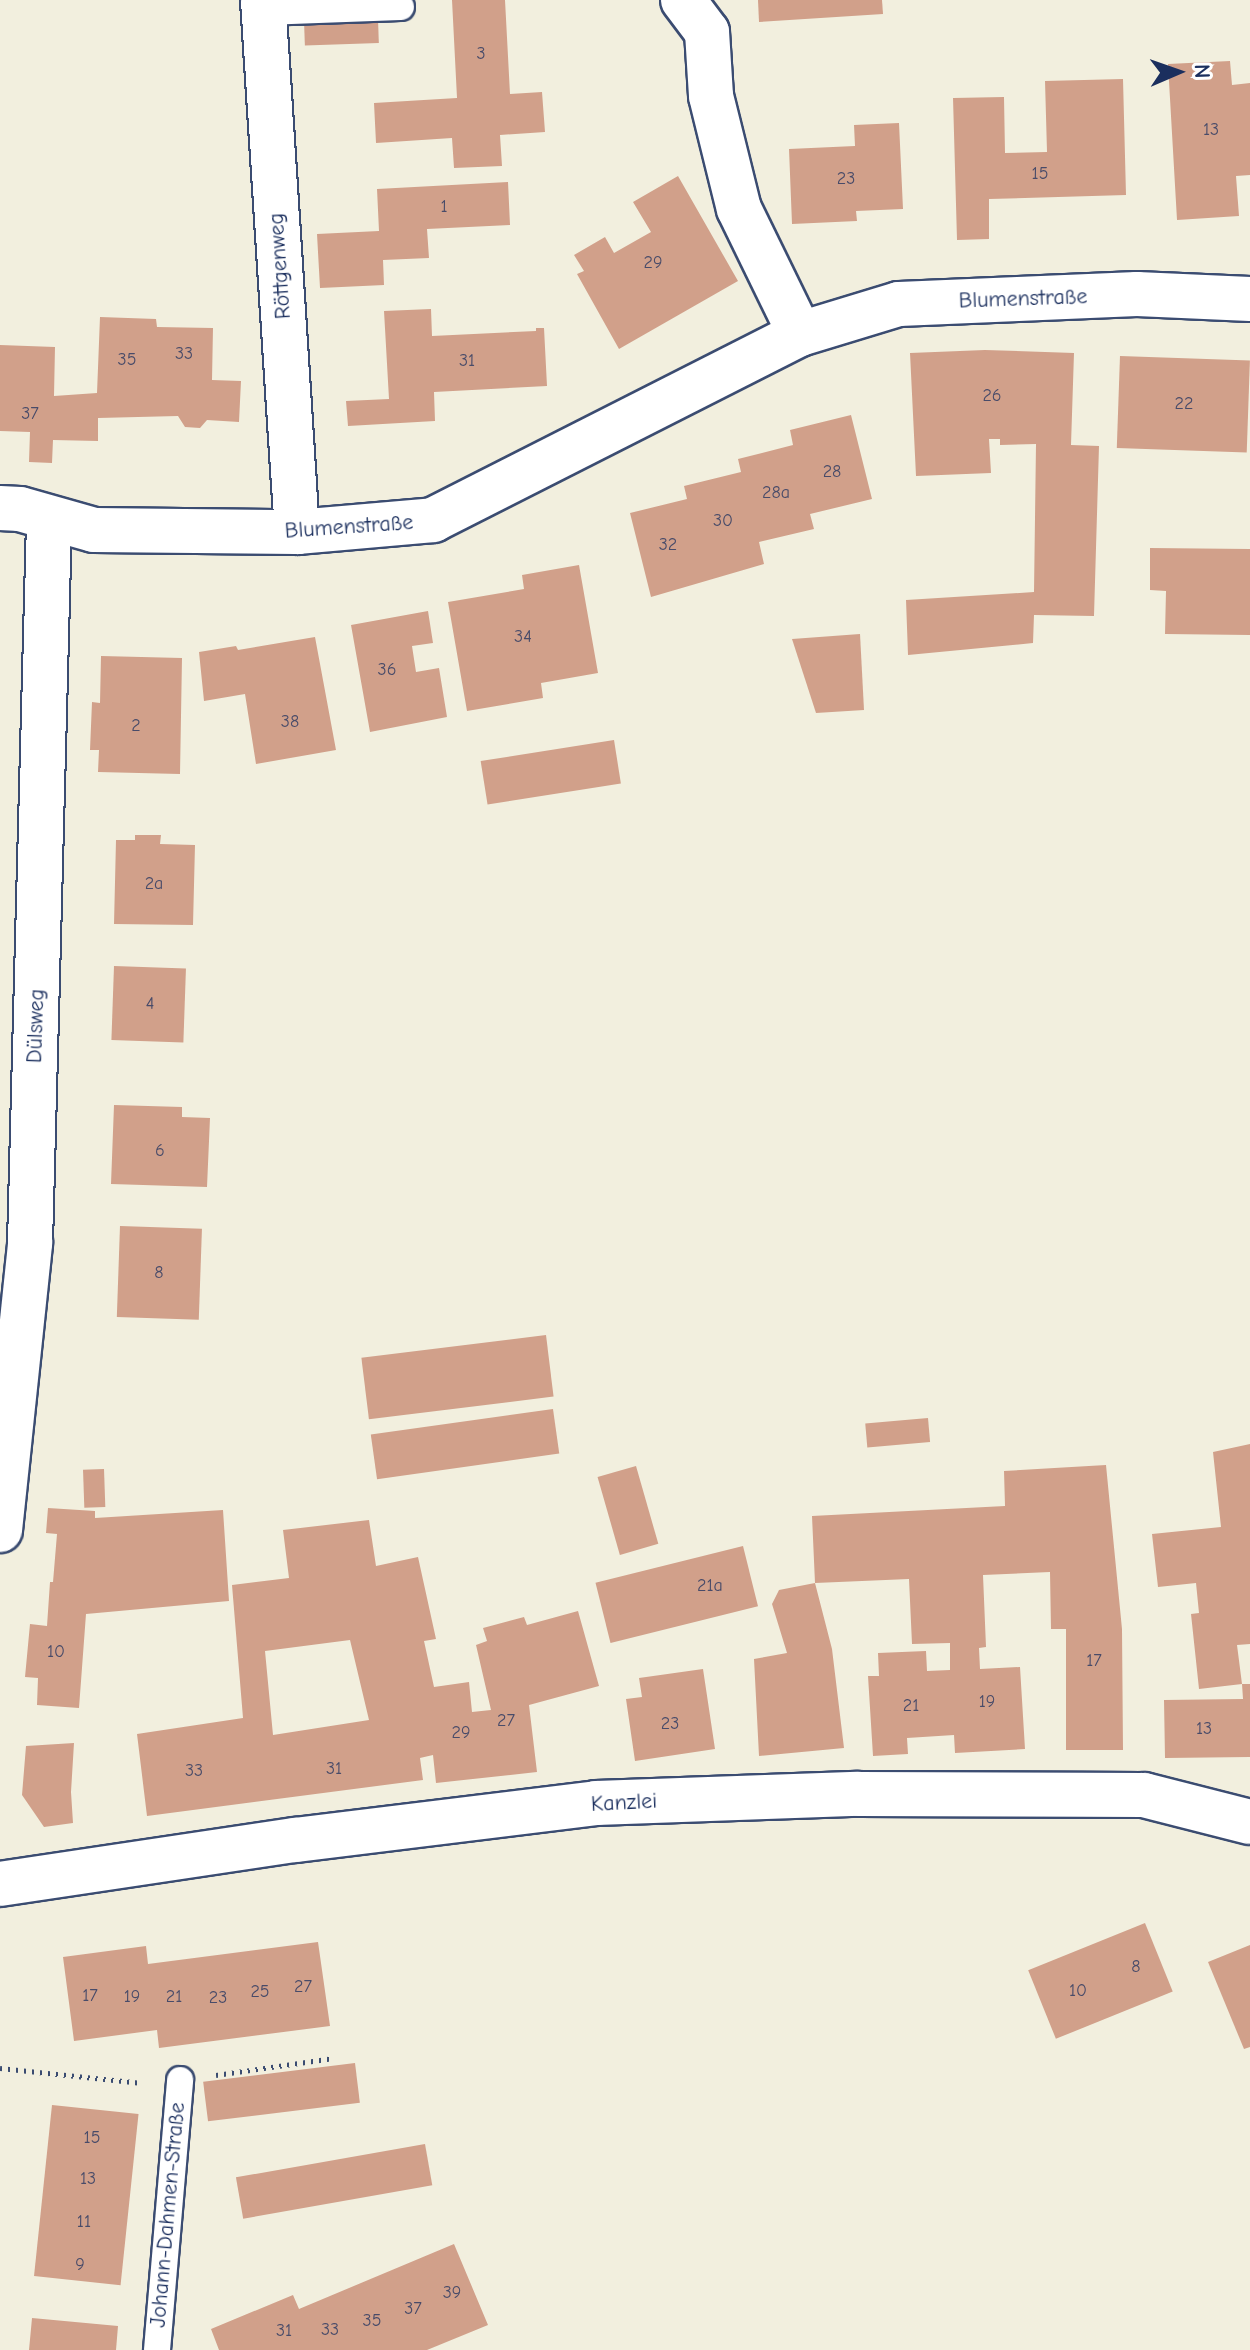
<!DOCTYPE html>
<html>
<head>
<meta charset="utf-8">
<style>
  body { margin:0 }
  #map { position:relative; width:1250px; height:2350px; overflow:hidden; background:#f2efde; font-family:"Comic Neue",sans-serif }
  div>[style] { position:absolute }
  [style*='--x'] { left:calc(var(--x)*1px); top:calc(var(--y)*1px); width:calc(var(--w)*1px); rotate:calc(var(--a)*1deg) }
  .building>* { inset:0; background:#d1a08a; transform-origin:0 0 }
  .path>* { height:5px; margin-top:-2.5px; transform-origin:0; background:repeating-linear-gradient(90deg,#3b4c71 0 2px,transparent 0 8px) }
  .roads { filter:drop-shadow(2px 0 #3b4c71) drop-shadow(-2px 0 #3b4c71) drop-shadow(0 2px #3b4c71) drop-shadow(0 -2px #3b4c71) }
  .lane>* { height:26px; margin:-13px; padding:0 13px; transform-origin:13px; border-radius:13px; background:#fff }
  .street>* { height:44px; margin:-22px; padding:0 22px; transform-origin:22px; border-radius:22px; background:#fff }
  span { translate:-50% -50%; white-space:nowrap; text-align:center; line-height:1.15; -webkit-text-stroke:6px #fff; paint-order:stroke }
  .number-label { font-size:18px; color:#484b69 }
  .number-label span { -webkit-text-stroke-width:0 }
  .street-label { font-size:22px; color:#1b2f5e }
  .north { position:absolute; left:1138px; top:32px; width:80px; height:80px; -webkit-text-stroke:6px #fff; paint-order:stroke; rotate:88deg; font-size:22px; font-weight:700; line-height:32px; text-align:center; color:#1b2f5e }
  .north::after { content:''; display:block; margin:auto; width:28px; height:36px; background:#1b2f5e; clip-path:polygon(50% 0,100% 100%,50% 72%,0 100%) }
</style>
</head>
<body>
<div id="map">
  <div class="building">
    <div style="clip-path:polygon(452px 0,505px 0,510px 94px,542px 92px,545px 132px,500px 135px,502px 166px,454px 168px,452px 138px,376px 143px,374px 103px,457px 98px)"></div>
    <div style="clip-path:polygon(758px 0,882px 0,883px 14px,759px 22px)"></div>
    <div style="left:378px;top:19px;width:24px;height:74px;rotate:88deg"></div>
    <div style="clip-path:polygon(1230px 61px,1232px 85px,1250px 83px,1250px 175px,1236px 176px,1239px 216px,1177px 220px,1168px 64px)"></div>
    <div style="clip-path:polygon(1123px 79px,1126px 195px,989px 199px,989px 239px,957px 240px,953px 98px,1004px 97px,1005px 153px,1047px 152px,1045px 81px)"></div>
    <div style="clip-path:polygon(899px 123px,903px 209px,856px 211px,857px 221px,792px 224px,789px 149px,855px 146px,854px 125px)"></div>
    <div style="clip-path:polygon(678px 176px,738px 281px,619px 349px,577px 274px,584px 271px,574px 255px,605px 237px,614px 253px,651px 232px,633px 202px)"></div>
    <div style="clip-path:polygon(508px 182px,510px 225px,427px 229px,429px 258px,383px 260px,384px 285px,320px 288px,317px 234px,379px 231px,377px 189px)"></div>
    <div style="clip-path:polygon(431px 309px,432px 336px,536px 331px,536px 328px,544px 328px,547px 386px,434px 392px,435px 421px,348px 426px,346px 401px,389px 399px,384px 311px)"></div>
    <div style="clip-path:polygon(100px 317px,156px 319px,157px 327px,213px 328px,212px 380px,241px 381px,239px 422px,207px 420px,200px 428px,185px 427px,178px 416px,98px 418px,98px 441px,53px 440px,52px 463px,29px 462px,30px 432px,0 431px,0 345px,55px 347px,54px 396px,97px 393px)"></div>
    <div style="clip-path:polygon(985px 350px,1074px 353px,1071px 445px,1099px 446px,1094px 616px,1034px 615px,1033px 643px,908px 655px,906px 600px,1034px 592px,1036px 444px,1000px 445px,1000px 439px,989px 439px,991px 473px,916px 476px,910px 353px)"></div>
    <div style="left:1120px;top:356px;width:130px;height:92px;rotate:2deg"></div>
    <div style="clip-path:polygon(851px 415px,872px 499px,810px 514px,814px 529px,759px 542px,764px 564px,651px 597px,630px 513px,687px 499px,684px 486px,741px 472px,738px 459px,793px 445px,790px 430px)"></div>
    <div style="clip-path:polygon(1150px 548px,1250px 549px,1250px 635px,1165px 634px,1166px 591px,1150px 590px)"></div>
    <div style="clip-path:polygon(579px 565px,598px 673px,541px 683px,543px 698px,467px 711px,448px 602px,524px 589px,522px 575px)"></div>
    <div style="clip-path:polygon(428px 611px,433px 643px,412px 646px,416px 672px,439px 668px,447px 717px,370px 732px,351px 625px)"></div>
    <div style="clip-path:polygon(860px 634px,864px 710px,816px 713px,792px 639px)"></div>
    <div style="clip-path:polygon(315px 637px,336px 750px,256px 764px,245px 694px,204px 701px,199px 652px,236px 646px,238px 650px)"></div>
    <div style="clip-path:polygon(101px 656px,182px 658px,180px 774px,98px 772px,99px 750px,90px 750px,92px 702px,100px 703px)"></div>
    <div style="left:614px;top:740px;width:44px;height:135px;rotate:81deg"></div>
    <div style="clip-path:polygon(135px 835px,161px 835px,160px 844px,195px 845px,193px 925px,114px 924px,116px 840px,135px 840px)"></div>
    <div style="left:114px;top:966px;width:72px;height:74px;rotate:2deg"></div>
    <div style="clip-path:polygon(114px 1105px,182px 1107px,182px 1117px,210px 1118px,207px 1187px,111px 1184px)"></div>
    <div style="left:120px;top:1226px;width:82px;height:91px;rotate:2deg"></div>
    <div style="left:546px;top:1335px;width:62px;height:186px;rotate:83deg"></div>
    <div style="left:553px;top:1409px;width:45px;height:184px;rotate:82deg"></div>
    <div style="left:928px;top:1418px;width:24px;height:63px;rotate:85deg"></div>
    <div style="clip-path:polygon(1250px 1444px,1250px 1644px,1237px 1645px,1242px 1684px,1250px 1684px,1250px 1757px,1165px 1758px,1164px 1700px,1243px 1699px,1242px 1684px,1199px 1689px,1191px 1614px,1199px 1613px,1196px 1583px,1158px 1587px,1152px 1534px,1221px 1527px,1213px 1452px)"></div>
    <div style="clip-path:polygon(1106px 1465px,1122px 1629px,1123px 1750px,1066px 1750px,1066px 1629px,1051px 1629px,1050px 1572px,983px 1575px,986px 1647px,979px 1648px,980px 1669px,1020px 1667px,1025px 1749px,955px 1753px,954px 1735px,907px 1738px,908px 1754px,873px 1756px,868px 1676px,879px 1676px,878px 1653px,926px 1651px,927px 1671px,950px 1670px,950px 1643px,912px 1644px,909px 1579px,815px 1583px,812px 1516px,1005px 1506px,1004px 1471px)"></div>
    <div style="left:636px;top:1466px;width:81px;height:40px;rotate:74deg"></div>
    <div style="left:104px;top:1469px;width:38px;height:21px;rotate:88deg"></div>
    <div style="clip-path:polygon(48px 1508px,95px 1511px,95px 1518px,223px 1510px,229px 1601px,86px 1614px,79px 1708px,37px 1705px,38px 1678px,25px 1677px,30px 1624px,47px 1626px,50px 1582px,53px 1582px,57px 1534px,46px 1533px)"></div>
    <div style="clip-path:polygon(evenodd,369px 1520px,376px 1566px,418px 1557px,436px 1639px,424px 1641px,434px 1687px,469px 1682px,472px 1712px,491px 1710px,476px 1645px,487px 1641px,483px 1628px,524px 1617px,527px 1625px,578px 1611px,599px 1686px,529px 1705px,537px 1772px,436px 1783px,433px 1755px,420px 1758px,423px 1780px,147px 1816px,137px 1734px,243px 1718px,232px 1585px,289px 1578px,283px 1530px,369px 1520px,350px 1640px,369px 1720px,273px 1735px,265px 1651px,350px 1640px)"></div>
    <div style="left:743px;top:1546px;width:62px;height:152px;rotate:76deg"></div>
    <div style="clip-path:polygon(815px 1583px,832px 1649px,844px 1748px,759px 1756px,754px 1659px,787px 1653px,772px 1604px,779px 1590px)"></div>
    <div style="clip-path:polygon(703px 1669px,715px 1749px,635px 1761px,626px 1699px,642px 1697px,639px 1678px)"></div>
    <div style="clip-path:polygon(74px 1743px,71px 1792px,73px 1823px,44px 1827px,22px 1795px,26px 1746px)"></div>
    <div style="left:1145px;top:1923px;width:74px;height:126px;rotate:68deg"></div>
    <div style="clip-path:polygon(318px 1942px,330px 2026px,159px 2048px,157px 2030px,74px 2041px,63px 1957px,146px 1946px,148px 1964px)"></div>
    <div style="clip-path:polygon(1250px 1945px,1250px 2047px,1244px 2049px,1208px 1962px)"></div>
    <div style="left:355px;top:2063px;width:40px;height:153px;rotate:83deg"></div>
    <div style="left:52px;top:2105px;width:87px;height:172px;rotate:6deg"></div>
    <div style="left:425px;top:2144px;width:42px;height:192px;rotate:80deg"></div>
    <div style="clip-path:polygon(454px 2244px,488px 2325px,427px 2350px,219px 2350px,211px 2329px,293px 2295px,299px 2309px)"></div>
    <div style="clip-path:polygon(32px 2318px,118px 2326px,116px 2350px,29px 2350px)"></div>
  </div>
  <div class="path">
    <div style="--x:0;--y:2068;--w:143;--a:6"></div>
    <div style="--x:216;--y:2075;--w:119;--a:-8.2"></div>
  </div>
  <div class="roads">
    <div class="lane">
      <div style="--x:263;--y:12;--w:138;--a:-2.1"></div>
      <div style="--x:157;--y:2350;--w:271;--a:-85.1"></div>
    </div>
    <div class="street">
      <div style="--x:263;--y:0;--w:533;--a:86.34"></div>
      <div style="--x:683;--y:0;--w:40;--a:53"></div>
      <div style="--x:707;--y:32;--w:64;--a:86.4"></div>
      <div style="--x:711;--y:96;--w:116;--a:76.1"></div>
      <div style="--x:739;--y:209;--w:139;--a:64"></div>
      <div style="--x:0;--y:508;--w:20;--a:3"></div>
      <div style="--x:20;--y:509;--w:77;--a:15.8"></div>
      <div style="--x:94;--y:530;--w:203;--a:0.6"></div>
      <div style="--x:297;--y:532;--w:137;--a:-5"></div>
      <div style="--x:433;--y:520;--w:411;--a:-26.9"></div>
      <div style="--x:800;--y:334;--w:103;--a:-16.9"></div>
      <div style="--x:899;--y:304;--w:238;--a:-2.4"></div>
      <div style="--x:1137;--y:294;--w:113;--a:2.5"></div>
      <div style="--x:0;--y:1530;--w:289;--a:-84"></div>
      <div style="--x:30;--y:1243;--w:723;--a:-88.49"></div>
      <div style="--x:0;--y:1884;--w:299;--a:-8.5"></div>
      <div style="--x:296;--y:1840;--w:302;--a:-7"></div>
      <div style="--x:596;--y:1803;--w:262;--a:-2"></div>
      <div style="--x:858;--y:1794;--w:286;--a:0.2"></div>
      <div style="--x:1144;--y:1795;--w:109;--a:14.3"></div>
    </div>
  </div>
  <div class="number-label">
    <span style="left:481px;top:54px">3</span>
    <span style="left:1211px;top:130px">13</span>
    <span style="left:1040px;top:174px">15</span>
    <span style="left:846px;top:179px">23</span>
    <span style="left:444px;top:207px">1</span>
    <span style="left:653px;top:263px">29</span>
    <span style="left:184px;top:354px">33</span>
    <span style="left:127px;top:360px">35</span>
    <span style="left:467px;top:361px">31</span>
    <span style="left:992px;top:396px">26</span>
    <span style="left:1184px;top:404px">22</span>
    <span style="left:30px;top:414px">37</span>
    <span style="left:832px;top:472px">28</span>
    <span style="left:776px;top:493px">28a</span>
    <span style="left:723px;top:521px">30</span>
    <span style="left:668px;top:545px">32</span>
    <span style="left:523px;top:637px">34</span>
    <span style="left:387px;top:670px">36</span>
    <span style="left:290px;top:722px">38</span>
    <span style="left:136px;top:726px">2</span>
    <span style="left:154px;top:884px">2a</span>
    <span style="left:150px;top:1004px">4</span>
    <span style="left:160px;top:1151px">6</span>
    <span style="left:159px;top:1273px">8</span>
    <span style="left:710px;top:1586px">21a</span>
    <span style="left:56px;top:1652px">10</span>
    <span style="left:1094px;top:1661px">17</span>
    <span style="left:987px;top:1702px">19</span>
    <span style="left:911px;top:1706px">21</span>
    <span style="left:506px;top:1721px">27</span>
    <span style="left:670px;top:1724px">23</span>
    <span style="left:1204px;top:1729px">13</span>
    <span style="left:461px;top:1733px">29</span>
    <span style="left:334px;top:1769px">31</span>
    <span style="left:194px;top:1771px">33</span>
    <span style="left:1136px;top:1967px">8</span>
    <span style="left:303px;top:1987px">27</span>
    <span style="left:1078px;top:1991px">10</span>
    <span style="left:260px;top:1992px">25</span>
    <span style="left:90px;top:1996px">17</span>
    <span style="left:132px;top:1997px">19</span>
    <span style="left:174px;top:1997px">21</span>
    <span style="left:218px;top:1998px">23</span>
    <span style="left:92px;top:2138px">15</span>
    <span style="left:88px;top:2179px">13</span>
    <span style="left:84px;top:2222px">11</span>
    <span style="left:80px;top:2265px">9</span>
    <span style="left:452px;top:2293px">39</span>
    <span style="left:413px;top:2309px">37</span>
    <span style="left:372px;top:2321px">35</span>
    <span style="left:330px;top:2330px">33</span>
    <span style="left:284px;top:2331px">31</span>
  </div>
  <div class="street-label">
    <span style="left:280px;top:266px;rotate:-94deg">Röttgenweg</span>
    <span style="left:1023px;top:299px;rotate:-2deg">Blumenstraße</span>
    <span style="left:349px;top:527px;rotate:-4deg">Blumenstraße</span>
    <span style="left:36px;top:1026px;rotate:-88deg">Dülsweg</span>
    <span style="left:624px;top:1803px;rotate:-3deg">Kanzlei</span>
    <span style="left:168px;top:2215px;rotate:-85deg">Johann-Dahmen-Straße</span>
  </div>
  <div class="north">N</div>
</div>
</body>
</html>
